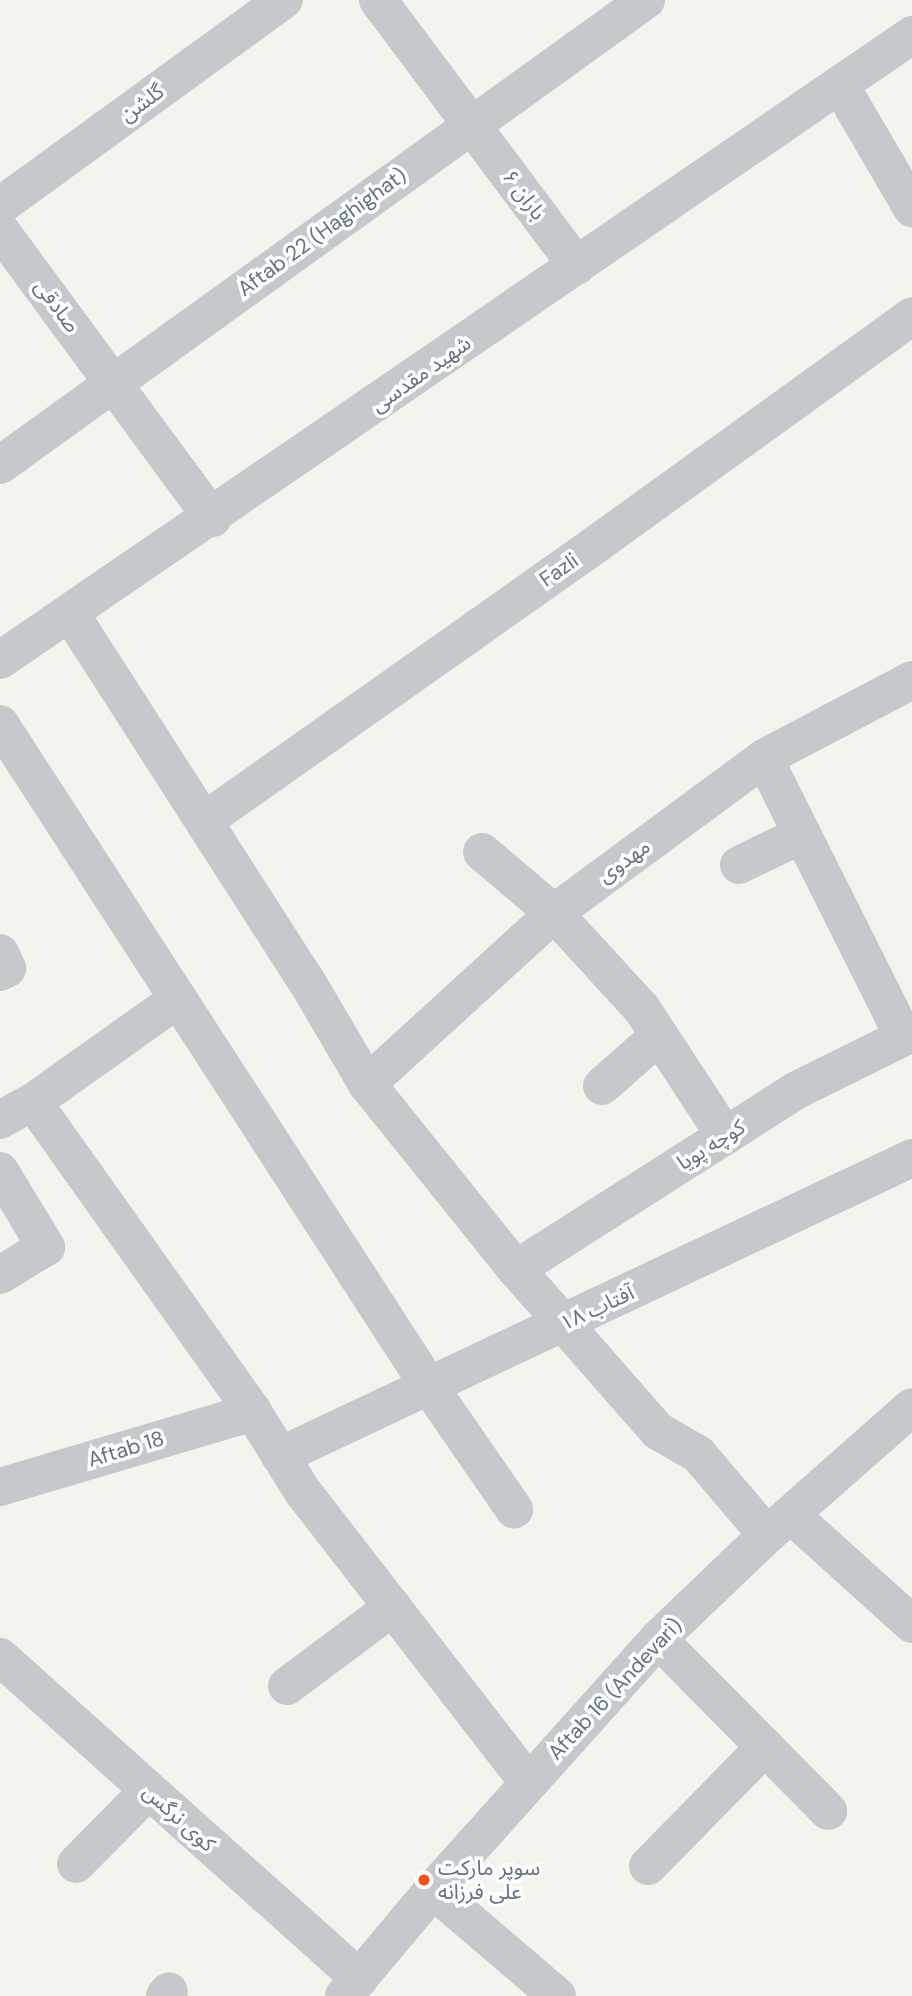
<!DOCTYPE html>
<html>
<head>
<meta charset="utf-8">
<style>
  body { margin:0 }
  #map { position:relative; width:912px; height:1996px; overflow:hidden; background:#f4f4ef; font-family:"DM Sans","Noto Sans Arabic",sans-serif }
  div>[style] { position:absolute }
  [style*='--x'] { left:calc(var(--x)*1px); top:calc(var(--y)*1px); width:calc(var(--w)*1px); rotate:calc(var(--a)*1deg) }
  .minor>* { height:38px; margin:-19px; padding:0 19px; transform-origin:19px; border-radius:19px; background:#c6c9cc }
  .dots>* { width:19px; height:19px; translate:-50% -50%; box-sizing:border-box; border:4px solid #fff; border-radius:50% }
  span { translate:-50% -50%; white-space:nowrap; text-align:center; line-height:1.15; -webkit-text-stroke:7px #fff; paint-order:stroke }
  .street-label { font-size:21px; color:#607283 }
  .poi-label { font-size:21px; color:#607283 }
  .left { translate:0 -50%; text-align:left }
</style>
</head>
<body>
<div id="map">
  <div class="minor">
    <div style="--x:378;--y:0;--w:332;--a:53.2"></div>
    <div style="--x:840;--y:85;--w:143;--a:59.7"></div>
    <div style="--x:0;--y:206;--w:351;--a:-36"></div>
    <div style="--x:0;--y:230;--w:358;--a:53.6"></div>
    <div style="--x:0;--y:465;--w:796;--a:-35.75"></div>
    <div style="--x:70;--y:613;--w:436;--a:57.3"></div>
    <div style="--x:306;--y:980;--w:121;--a:59.6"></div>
    <div style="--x:367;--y:1084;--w:238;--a:51.2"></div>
    <div style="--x:516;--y:1269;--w:215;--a:48.8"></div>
    <div style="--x:658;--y:1431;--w:46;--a:29.9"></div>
    <div style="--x:698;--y:1454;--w:106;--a:49.6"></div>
    <div style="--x:0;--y:660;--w:1106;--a:-34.42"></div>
    <div style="--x:0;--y:724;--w:789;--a:57.06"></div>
    <div style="--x:429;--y:1386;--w:150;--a:55.4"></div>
    <div style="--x:764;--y:758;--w:312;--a:63.4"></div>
    <div style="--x:204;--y:821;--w:479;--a:-35.2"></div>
    <div style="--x:595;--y:545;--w:391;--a:-35.8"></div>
    <div style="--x:482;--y:852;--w:94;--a:40.3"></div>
    <div style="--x:554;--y:913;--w:130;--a:47.5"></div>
    <div style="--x:642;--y:1009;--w:152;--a:56.8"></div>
    <div style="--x:739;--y:865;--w:69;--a:-25.8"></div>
    <div style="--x:0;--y:953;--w:17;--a:65"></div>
    <div style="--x:7;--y:968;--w:8;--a:150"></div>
    <div style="--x:367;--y:1084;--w:253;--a:-42.4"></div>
    <div style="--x:554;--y:913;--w:261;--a:-36.4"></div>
    <div style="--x:764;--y:758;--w:167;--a:-27.8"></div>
    <div style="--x:602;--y:1086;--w:76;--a:-41.3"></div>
    <div style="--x:33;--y:1102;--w:380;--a:54.6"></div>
    <div style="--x:253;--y:1412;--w:94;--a:58"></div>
    <div style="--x:303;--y:1492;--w:368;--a:52.2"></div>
    <div style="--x:0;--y:1120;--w:38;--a:-29"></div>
    <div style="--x:33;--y:1102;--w:178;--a:-35.4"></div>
    <div style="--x:0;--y:1171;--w:89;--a:58.8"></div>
    <div style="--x:46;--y:1247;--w:54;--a:148.7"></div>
    <div style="--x:516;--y:1269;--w:333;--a:-32.5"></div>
    <div style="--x:797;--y:1090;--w:128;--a:-26.4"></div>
    <div style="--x:280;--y:1456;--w:699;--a:-25.24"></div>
    <div style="--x:0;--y:1487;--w:264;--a:-16.5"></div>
    <div style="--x:791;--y:1515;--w:163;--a:42"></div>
    <div style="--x:658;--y:1639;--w:242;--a:45.3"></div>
    <div style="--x:0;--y:1657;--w:482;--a:41.8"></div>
    <div style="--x:287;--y:1686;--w:132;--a:-36.7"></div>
    <div style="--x:76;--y:1864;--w:103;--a:-45.4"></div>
    <div style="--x:648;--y:1866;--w:167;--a:-45.5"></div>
    <div style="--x:433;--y:1890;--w:163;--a:40.5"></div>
    <div style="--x:165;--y:1996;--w:6;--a:-51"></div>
    <div style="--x:344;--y:1996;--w:138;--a:-50"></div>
    <div style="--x:433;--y:1890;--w:337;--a:-48.1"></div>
    <div style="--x:658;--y:1639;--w:151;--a:-43.7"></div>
    <div style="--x:767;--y:1535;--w:193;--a:-41.4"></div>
  </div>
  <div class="dots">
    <div style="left:424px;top:1880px;background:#f05313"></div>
  </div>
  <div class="street-label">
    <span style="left:142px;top:103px;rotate:-36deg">گلشن</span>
    <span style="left:524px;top:195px;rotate:53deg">باران ۶</span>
    <span style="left:322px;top:232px;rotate:-36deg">Aftab 22 (Haghighat)</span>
    <span style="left:57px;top:306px;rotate:53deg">صادقی</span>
    <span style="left:421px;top:374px;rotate:-35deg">شهید مقدسی</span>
    <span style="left:559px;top:570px;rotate:-35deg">Fazli</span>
    <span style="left:624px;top:861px;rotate:-36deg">مهدوی</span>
    <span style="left:711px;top:1145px;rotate:-32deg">کوچه پویا</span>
    <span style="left:597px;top:1308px;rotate:-25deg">آفتاب ۱۸</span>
    <span style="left:126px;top:1449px;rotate:-17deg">Aftab 18</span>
    <span style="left:615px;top:1689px;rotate:-47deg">Aftab 16 (Andevari)</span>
    <span style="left:179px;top:1818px;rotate:42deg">کوی نرگس</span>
  </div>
  <div class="poi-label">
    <span class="left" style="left:438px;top:1880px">سوپر مارکت<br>علی فرزانه</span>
  </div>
</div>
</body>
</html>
